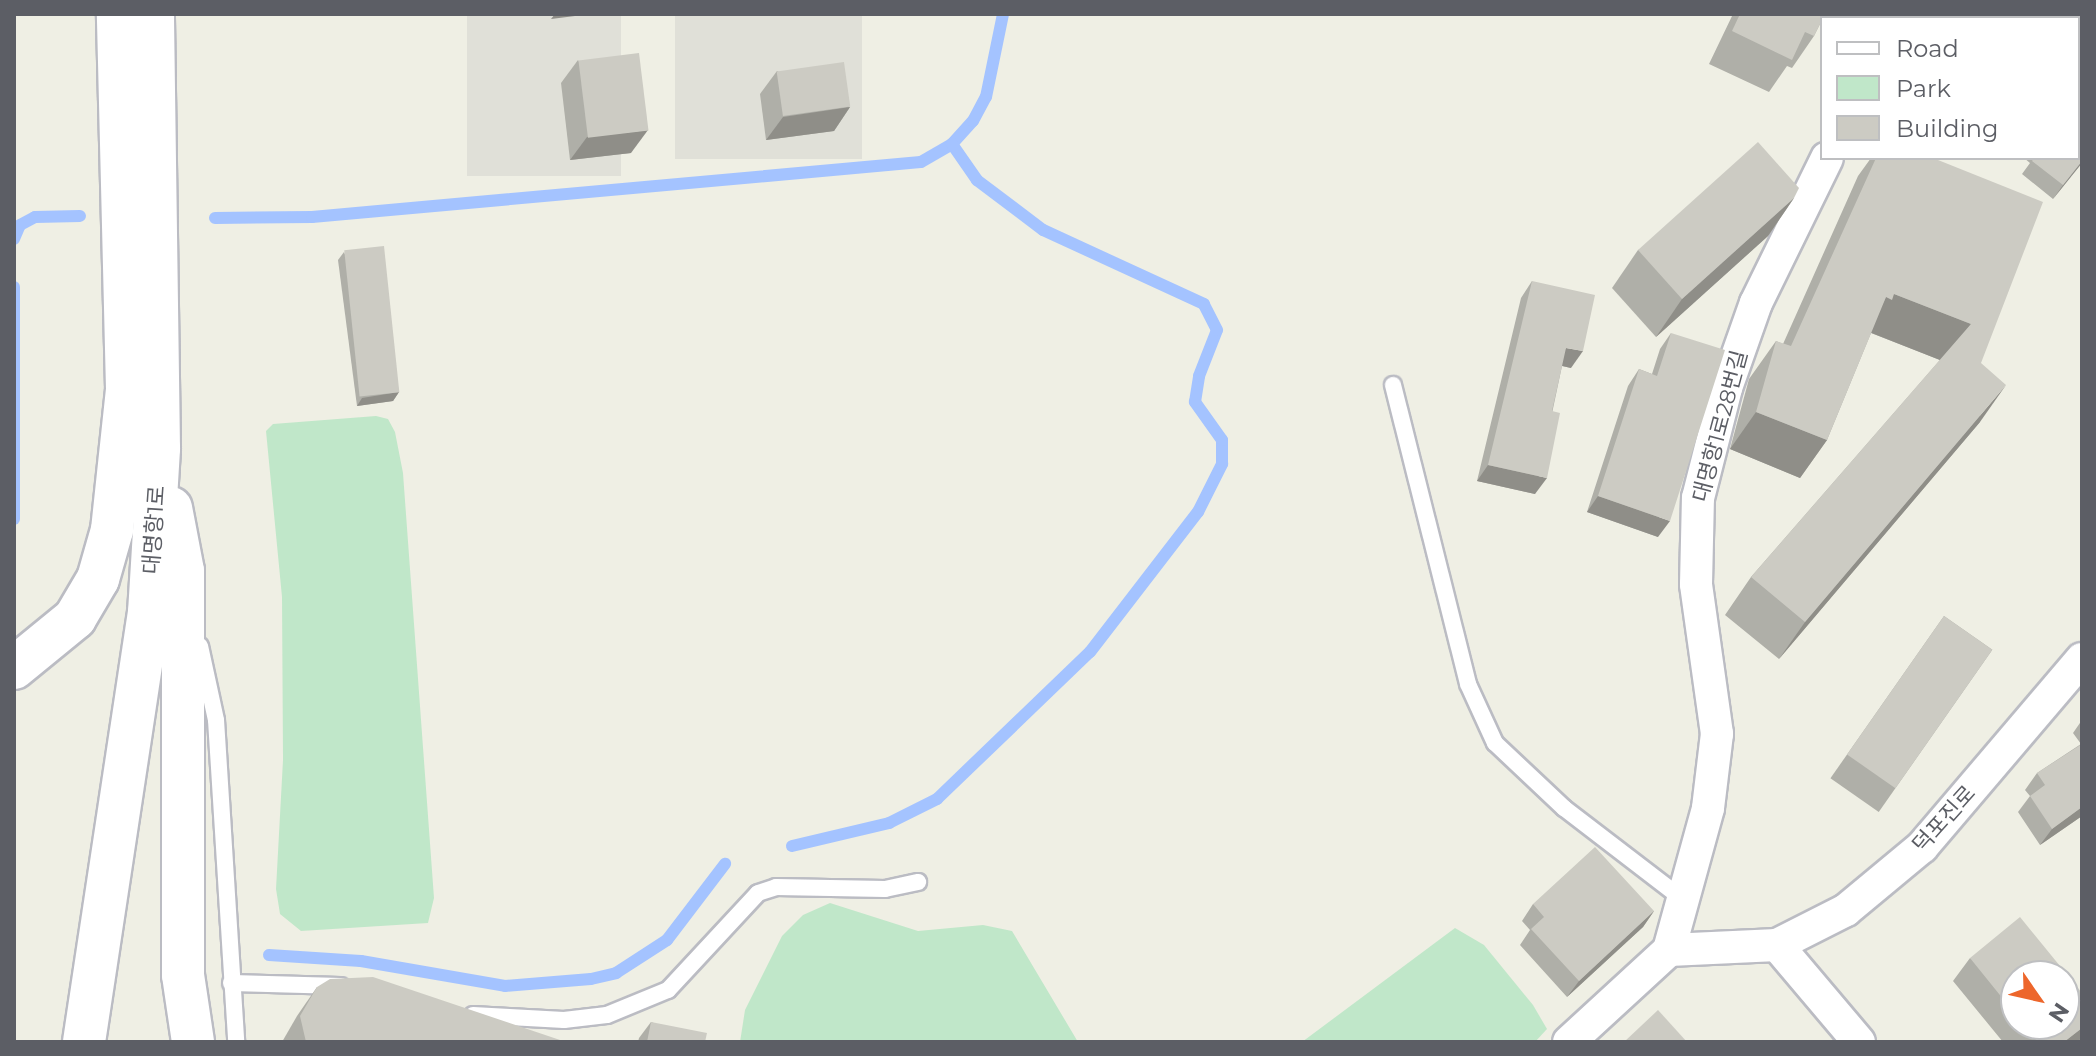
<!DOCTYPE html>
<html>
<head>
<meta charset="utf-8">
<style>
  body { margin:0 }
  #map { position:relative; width:2096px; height:1056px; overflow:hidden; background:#efefe4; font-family:Montserrat,"Noto Sans KR",sans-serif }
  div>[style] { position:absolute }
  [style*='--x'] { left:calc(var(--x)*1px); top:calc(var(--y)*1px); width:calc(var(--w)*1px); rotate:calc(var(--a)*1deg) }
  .industrial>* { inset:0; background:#e0e0d8; transform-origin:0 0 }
  .green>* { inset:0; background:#c0e7c9 }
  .stream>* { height:12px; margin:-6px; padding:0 6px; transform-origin:6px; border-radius:6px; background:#a4c3ff }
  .roads { filter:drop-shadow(2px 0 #bbbcc3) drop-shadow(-2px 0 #bbbcc3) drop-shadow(0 2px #bbbcc3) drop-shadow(0 -2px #bbbcc3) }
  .service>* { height:16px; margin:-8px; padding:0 8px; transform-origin:8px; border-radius:8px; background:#fff }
  .minor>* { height:32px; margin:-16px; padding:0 16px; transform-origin:16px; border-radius:16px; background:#fff }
  .tertiary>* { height:42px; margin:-21px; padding:0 21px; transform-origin:21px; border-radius:21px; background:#fff }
  .wall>* { inset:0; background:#afafa8; transform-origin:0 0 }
  .shaded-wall>* { inset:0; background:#8f8e88 }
  .building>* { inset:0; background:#cccbc3; transform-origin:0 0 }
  span { translate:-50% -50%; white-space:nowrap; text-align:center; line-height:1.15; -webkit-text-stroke:6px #fff; paint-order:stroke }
  .street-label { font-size:22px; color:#5c5e65 }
  .frame { position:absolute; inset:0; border:16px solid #5c5e65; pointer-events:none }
  .legend { position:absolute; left:1820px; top:16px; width:260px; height:144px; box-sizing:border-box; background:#fff; border:2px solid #bebfc1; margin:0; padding:10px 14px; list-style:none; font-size:24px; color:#5c5e65 }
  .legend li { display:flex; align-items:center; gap:16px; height:40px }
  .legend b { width:40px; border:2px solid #bebfc1 }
  .north { position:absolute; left:2000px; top:960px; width:80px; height:80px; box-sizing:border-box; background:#fff; border:2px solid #bebfc1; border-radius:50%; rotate:124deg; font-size:22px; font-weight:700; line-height:32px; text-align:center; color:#5c5e65 }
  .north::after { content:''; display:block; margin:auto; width:28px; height:36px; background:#ed662b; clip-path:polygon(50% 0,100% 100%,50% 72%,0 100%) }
</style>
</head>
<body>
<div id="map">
  <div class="industrial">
    <div style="left:467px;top:14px;width:154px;height:162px"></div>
    <div style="left:675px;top:14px;width:187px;height:145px"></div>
  </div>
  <div class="green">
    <div style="clip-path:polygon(376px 416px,388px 419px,395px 432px,403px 473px,434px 898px,428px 923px,301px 931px,280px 914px,276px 889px,283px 760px,282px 597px,266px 431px,273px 424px)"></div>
    <div style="clip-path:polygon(830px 903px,918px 931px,983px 925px,1012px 931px,1078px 1042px,740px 1042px,745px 1010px,782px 936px,803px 915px)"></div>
    <div style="clip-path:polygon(1455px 928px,1484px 945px,1533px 1005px,1547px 1029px,1535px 1042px,1302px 1042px)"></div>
  </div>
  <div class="stream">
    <div style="--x:215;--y:218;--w:97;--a:-0.6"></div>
    <div style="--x:312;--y:217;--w:611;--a:-5.16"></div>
    <div style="--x:921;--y:162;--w:36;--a:-30"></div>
    <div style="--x:952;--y:144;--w:31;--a:-48"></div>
    <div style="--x:973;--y:121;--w:27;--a:-62"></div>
    <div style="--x:986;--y:97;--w:85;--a:-78.4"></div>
    <div style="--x:14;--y:239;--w:15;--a:-67"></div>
    <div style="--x:20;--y:225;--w:17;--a:-28"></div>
    <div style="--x:35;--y:217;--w:45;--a:-1.3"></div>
    <div style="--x:14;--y:287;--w:232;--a:90"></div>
    <div style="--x:792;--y:846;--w:100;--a:-13.3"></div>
    <div style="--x:889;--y:823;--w:54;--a:-26.6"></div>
    <div style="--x:937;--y:799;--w:212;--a:-43.9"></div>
    <div style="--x:1090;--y:652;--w:177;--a:-52.4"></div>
    <div style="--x:1198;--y:512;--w:54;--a:-63.4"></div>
    <div style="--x:1222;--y:464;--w:24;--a:-90"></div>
    <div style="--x:1222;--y:440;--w:47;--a:-125.4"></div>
    <div style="--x:1195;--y:402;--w:26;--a:-81"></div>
    <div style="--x:1199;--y:376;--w:49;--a:-68.6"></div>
    <div style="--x:1217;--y:330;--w:29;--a:-117"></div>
    <div style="--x:1204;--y:304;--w:177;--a:-155.3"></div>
    <div style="--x:1043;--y:230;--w:83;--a:-142.9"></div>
    <div style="--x:977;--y:180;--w:44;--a:-124.8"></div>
    <div style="--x:269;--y:955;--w:92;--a:3.7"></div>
    <div style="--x:361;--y:961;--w:146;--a:9.8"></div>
    <div style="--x:505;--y:986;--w:86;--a:-4.7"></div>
    <div style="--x:591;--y:979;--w:26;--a:-13"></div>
    <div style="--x:616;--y:973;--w:61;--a:-32.9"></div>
    <div style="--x:667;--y:940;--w:96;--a:-52.7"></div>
  </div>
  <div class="roads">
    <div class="service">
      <div style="--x:1393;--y:385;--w:308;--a:75.9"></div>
      <div style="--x:1468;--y:684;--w:65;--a:65.4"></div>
      <div style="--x:1495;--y:743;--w:95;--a:43.3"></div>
      <div style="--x:1564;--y:808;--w:151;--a:37.5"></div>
      <div style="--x:200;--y:646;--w:76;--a:77.8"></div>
      <div style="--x:216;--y:720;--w:323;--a:86.4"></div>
      <div style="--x:231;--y:983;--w:110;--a:1.6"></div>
      <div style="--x:473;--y:1015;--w:91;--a:3.1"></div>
      <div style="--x:564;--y:1020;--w:43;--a:-6.6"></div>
      <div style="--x:607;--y:1015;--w:66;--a:-22.3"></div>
      <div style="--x:668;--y:990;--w:132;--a:-47.1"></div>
      <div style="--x:758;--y:893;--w:19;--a:-18"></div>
      <div style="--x:776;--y:887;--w:109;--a:1.1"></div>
      <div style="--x:885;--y:889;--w:34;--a:-12"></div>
    </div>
    <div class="minor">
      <div style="--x:1882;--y:18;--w:4;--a:-76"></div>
      <div style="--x:1777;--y:945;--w:127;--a:49.8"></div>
      <div style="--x:1669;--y:950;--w:147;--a:-74.6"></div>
      <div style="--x:1708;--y:808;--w:75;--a:-83.1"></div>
      <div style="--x:1717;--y:734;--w:151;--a:-98"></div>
      <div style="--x:1696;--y:584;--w:86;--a:-88.7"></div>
      <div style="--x:1698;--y:498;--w:114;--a:-75.7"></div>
      <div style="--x:1726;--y:388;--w:90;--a:-70.6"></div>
      <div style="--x:1756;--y:303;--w:161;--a:-63.9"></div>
      <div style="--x:1569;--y:1042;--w:136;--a:-42.6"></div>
      <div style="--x:1669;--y:950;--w:108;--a:-2.7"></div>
      <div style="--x:1777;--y:945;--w:77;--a:-26.9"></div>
      <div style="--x:1846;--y:910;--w:99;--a:-39.7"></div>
      <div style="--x:1922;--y:847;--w:247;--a:-49.6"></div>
    </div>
    <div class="tertiary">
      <div style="--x:171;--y:508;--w:64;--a:79.2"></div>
      <div style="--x:183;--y:571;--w:404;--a:90"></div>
      <div style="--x:183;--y:975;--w:68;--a:81.5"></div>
      <div style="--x:14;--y:668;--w:79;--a:-39.3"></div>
      <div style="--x:75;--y:618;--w:45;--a:-59.5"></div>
      <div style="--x:98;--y:579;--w:51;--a:-74.1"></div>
      <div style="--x:112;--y:530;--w:142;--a:-83.9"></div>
      <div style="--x:127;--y:389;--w:375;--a:-91.4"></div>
      <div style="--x:84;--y:1042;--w:434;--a:-81.4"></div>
      <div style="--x:149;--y:613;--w:165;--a:-86.5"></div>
      <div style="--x:159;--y:448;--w:434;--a:-90.8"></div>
    </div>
  </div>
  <div class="wall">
    <div style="clip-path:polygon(1733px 14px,1825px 14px,1814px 36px,1792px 68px,1787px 66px,1769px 92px,1709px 64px)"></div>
    <div style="clip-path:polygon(578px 60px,631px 153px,570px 160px,561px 83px)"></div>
    <div style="clip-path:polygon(777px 71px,850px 107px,834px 131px,766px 140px,760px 94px)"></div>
    <div style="clip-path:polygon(2082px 83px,2082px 163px,2053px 199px,2022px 174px,2030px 163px,2024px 158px,2078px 158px)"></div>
    <div style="clip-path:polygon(1871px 158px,1933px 158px,1981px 363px,1980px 422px,1779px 659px,1725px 615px,1751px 577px,1940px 360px,1871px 333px,1827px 440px,1800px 478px,1730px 449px,1749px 379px,1776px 341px,1783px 344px,1858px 176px)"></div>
    <div style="clip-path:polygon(1794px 198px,1768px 236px,1656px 337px,1612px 288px,1638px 250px)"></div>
    <div style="clip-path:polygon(344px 252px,399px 392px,393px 401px,357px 406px,338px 260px)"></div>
    <div style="clip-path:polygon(1532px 281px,1571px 368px,1562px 366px,1535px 494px,1477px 481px,1521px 298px)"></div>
    <div style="clip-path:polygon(1671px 333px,1658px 537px,1587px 512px,1628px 386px,1639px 369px,1652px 374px,1660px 349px)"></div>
    <div style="left:1944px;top:616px;width:59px;height:198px;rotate:35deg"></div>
    <div style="clip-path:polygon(2082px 720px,2082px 816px,2040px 845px,2018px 812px,2030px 796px,2025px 790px,2037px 773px,2081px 744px,2073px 733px)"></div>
    <div style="clip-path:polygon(1533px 904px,1654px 911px,1643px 927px,1567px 997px,1520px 945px,1530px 930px,1522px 921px)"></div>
    <div style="clip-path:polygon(evenodd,1970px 958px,2082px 993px,2082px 1038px,2077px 1042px,2003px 1042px,1953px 981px,1970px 958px,2016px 976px,2064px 1024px,2016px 1024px,2016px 976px)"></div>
    <div style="clip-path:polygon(317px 987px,566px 1042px,282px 1042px,297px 1016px)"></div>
    <div style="clip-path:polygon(651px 1022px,705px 1042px,638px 1042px,639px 1038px)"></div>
  </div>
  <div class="shaded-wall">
    <div style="clip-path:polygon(555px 14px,591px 14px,551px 19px)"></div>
    <div style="clip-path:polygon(850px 107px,834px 131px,766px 140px,783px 117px)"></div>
    <div style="clip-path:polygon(648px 130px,631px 153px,570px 160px,587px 137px)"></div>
    <div style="clip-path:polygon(2082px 161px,2082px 163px,2053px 199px,2063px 185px)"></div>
    <div style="clip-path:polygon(1794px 198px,1768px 236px,1656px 337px,1682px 299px)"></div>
    <div style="clip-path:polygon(1894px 294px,1971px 324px,1945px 362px,1869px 332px,1886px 297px)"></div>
    <div style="clip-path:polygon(1566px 348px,1583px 351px,1571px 368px,1554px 364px)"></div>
    <div style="clip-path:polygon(2006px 385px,1980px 422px,1779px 659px,1805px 622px)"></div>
    <div style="clip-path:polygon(399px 392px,393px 401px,357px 406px,362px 398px)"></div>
    <div style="clip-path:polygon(1756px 412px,1827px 440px,1800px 478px,1730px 449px)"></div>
    <div style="clip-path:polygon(1488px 465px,1547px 478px,1535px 494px,1477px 481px)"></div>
    <div style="clip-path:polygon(1598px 496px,1670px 521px,1658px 537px,1587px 512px)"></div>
    <div style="clip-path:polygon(2082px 807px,2082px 816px,2040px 845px,2052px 829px)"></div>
    <div style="clip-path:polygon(1654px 911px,1643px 927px,1567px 997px,1579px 981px)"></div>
    <div style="clip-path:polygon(2082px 1028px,2082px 1038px,2077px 1042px,2064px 1042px)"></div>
  </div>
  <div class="building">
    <div style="clip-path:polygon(1740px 14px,1825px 14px,1814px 36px,1805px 32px,1792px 60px,1732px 31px)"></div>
    <div style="left:639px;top:53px;width:78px;height:61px;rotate:83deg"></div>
    <div style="left:844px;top:62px;width:45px;height:68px;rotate:82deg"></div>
    <div style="clip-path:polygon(2078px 79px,2082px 83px,2082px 161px,2063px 185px,2032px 161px,2034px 158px,2078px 158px)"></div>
    <div style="clip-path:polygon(1758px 142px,1799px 188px,1794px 198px,1682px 299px,1638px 250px)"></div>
    <div style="clip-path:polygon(1876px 158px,1933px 158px,2043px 202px,1981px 363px,2006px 385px,1805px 622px,1751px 577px,1971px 324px,1894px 294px,1892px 300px,1886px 297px,1827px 440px,1756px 412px,1776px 341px,1791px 346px)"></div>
    <div style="left:384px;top:246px;width:147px;height:40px;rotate:84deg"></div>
    <div style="clip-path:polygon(1532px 281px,1595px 295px,1583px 351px,1566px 348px,1552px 411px,1560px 413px,1547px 478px,1488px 465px)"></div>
    <div style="clip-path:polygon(1671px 333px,1725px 350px,1670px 521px,1598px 496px,1639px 369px,1657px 376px)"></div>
    <div style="left:1944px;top:616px;width:59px;height:169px;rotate:35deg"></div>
    <div style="clip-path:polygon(2082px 744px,2082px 807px,2052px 829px,2030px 796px,2045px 785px,2037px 773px)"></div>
    <div style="clip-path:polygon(1595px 847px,1654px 911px,1579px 981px,1531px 929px,1544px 917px,1533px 904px)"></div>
    <div style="clip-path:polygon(2020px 917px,2082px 993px,2082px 1028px,2064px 1042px,2038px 1042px,2024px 1024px,2064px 1024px,2064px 976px,2016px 976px,2016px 1015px,1970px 958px)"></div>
    <div style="clip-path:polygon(373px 977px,566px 1042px,306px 1042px,300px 1016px,317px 987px,330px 979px)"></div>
    <div style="clip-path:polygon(1658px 1010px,1687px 1042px,1624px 1042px)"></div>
    <div style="clip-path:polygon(651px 1022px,707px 1033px,705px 1042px,647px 1042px)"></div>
  </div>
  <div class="street-label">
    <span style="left:1720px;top:426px;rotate:-75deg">대명항1로28번길</span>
    <span style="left:154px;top:530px;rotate:-86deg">대명항1로</span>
    <span style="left:1944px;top:819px;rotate:-48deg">덕포진로</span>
  </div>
  <div class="frame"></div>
  <ul class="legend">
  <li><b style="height:10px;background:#fff"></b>Road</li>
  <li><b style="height:22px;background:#c0e7c9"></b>Park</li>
  <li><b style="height:22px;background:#cccbc3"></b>Building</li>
  </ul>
  <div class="north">N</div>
</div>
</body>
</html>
